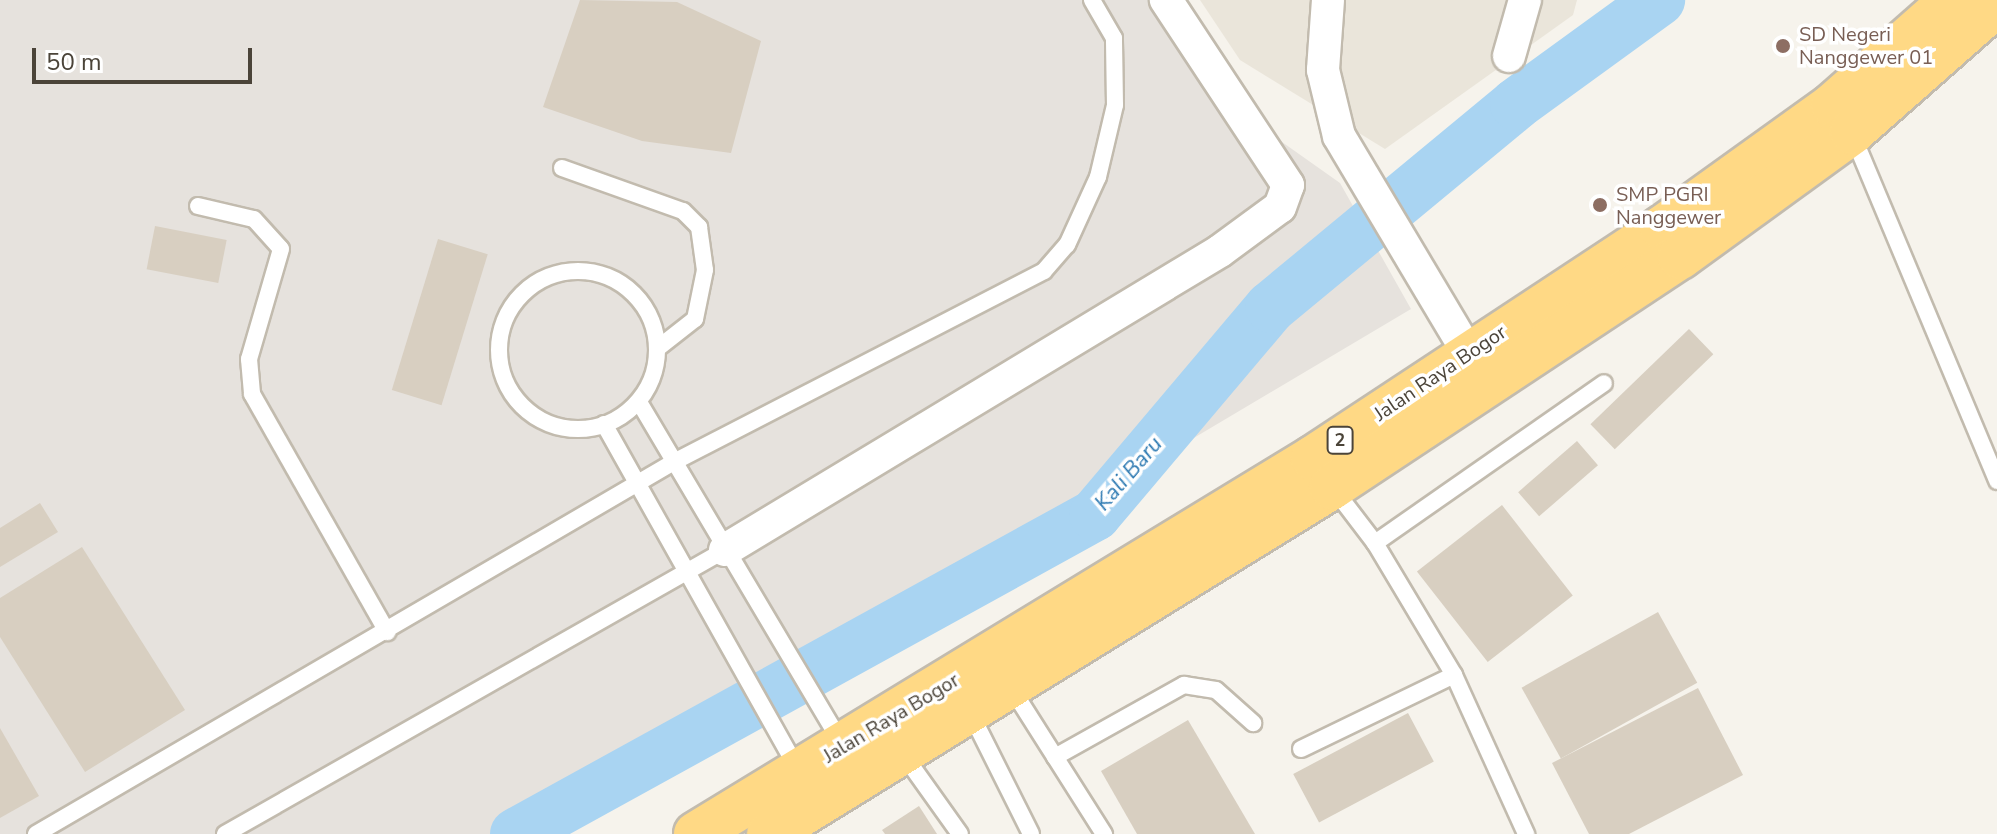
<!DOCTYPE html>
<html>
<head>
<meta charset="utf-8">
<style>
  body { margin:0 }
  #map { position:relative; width:1997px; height:834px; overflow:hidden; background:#f6f3ec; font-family:"Nunito Sans",sans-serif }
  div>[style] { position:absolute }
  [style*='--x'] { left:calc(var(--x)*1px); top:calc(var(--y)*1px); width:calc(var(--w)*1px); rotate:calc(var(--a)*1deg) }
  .residential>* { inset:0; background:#eae5da }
  .industrial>* { inset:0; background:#e6e2dd }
  .river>* { height:52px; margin:-26px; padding:0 26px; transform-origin:26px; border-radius:26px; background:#a9d4f2 }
  .building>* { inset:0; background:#d8cfc1; transform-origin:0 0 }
  .roads { filter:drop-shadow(2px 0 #c2bbae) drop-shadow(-2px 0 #c2bbae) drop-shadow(0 2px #c2bbae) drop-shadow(0 -2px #c2bbae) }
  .service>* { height:16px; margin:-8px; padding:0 8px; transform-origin:8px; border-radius:8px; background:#fff }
  .service>.ring { margin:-8px; padding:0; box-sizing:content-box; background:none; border:16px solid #fff; border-radius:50% }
  .minor>* { height:32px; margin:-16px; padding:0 16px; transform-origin:16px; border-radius:16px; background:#fff }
  .trunk>* { height:44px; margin:-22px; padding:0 22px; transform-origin:22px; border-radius:22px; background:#ffd985 }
  .dots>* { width:22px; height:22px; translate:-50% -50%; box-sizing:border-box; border:4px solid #fff; border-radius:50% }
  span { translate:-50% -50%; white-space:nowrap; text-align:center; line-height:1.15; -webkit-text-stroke:7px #fff; paint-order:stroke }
  .shield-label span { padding:2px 6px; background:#fff; border:2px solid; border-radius:6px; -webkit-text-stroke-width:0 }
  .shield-label { font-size:18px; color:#4b4439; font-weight:700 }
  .education-label { font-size:20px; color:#785e54 }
  .left { translate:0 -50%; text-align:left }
  .street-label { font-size:20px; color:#4b4439 }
  .water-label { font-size:22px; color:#2e7ab2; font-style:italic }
  .scale { position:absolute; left:32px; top:48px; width:220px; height:36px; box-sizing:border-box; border:4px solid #4b4439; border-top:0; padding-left:10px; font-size:24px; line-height:28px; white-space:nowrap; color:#4b4439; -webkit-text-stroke:6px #fff; paint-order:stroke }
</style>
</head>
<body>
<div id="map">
  <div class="residential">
    <div style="clip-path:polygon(1200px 0,1577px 0,1573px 15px,1385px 149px,1240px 60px)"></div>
  </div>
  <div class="industrial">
    <div style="clip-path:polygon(0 0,1151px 0,1261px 127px,1340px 183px,1411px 309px,527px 834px,0 834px)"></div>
  </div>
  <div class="river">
    <div style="--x:516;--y:834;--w:661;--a:-28.85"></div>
    <div style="--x:1095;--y:515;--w:272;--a:-49.8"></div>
    <div style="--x:1271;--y:307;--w:318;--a:-39.6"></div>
    <div style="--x:1516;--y:104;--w:177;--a:-36"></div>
  </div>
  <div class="building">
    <div style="clip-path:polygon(580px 0,677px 2px,761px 41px,731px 153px,642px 141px,543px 107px)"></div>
    <div style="left:155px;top:226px;width:73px;height:44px;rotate:11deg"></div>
    <div style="left:438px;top:239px;width:52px;height:158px;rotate:17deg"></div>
    <div style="left:1689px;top:329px;width:35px;height:137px;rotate:46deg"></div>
    <div style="left:1577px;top:441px;width:32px;height:78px;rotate:49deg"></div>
    <div style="clip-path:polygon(40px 503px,58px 532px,0 567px,0 528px)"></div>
    <div style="left:1502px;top:505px;width:115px;height:108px;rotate:52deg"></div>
    <div style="clip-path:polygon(82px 547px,185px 710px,85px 772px,0 637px,0 598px)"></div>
    <div style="left:1658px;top:612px;width:81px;height:156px;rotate:61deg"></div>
    <div style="clip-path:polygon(1698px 688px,1743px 775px,1629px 834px,1589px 834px,1552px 763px)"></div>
    <div style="left:1408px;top:713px;width:55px;height:130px;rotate:62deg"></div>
    <div style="clip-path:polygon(1188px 720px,1255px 834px,1137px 834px,1101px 771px)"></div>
    <div style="clip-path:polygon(0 728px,39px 796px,0 818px)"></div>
    <div style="clip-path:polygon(919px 806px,937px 834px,885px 834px,882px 830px)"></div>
  </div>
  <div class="roads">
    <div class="service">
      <div style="--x:1853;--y:136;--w:374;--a:67.3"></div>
      <div style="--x:562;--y:168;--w:128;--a:19.6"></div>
      <div style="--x:683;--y:211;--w:23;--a:45"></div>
      <div style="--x:699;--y:227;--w:43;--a:82.1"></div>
      <div style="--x:705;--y:270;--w:50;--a:101.5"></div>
      <div style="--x:695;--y:319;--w:47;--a:141.9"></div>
      <div style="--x:198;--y:206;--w:57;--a:13.1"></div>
      <div style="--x:254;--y:219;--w:40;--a:48"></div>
      <div style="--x:281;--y:249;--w:115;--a:106.2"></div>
      <div style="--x:249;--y:359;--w:35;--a:85"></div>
      <div style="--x:252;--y:394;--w:274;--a:60.4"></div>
      <div class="ring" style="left:499px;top:271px;width:142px;height:142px"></div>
      <div style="--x:639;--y:402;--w:399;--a:59.3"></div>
      <div style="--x:604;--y:424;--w:399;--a:60.7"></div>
      <div style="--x:1333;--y:488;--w:69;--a:52.6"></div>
      <div style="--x:1375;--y:543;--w:154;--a:59.1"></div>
      <div style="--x:1454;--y:675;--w:175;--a:65.6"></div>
      <div style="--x:1375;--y:543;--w:279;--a:-34.9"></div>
      <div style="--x:1012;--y:689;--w:172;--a:57.6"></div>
      <div style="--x:971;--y:714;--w:134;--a:63.4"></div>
      <div style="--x:1301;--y:749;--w:170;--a:-25.8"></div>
      <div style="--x:903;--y:754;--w:98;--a:54.5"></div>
      <div style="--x:1055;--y:757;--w:148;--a:-29.2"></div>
      <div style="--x:1184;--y:685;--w:32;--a:9"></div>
      <div style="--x:1216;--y:690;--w:50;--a:41.7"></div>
      <div style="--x:36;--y:834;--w:739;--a:-30.25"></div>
      <div style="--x:674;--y:462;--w:416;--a:-27.3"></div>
      <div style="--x:1044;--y:271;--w:35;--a:-49"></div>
      <div style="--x:1067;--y:245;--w:75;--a:-65.5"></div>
      <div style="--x:1098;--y:177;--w:74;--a:-76.7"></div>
      <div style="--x:1115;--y:105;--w:67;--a:-90.9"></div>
      <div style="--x:1114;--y:38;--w:44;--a:-120.1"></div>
      <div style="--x:225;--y:834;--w:575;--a:-29.6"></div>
    </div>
    <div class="minor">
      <div style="--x:1328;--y:0;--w:70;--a:94.1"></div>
      <div style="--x:1323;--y:70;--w:68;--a:76.4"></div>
      <div style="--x:1339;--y:136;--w:274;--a:59.2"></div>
      <div style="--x:1509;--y:56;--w:58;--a:-74.1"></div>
      <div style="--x:725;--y:550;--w:578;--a:-31.13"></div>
      <div style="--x:1220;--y:251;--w:74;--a:-36.3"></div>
      <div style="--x:1280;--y:207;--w:23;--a:-70"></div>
      <div style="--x:1288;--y:185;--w:222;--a:-123.4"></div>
    </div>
    <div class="trunk">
      <div style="--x:696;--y:834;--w:723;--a:-31.36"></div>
      <div style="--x:1313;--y:458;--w:418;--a:-33.4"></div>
      <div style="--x:1662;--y:228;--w:211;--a:-35.7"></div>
      <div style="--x:1833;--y:105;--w:159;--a:-41.4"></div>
      <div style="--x:769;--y:834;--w:661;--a:-31.65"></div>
      <div style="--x:1332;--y:487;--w:417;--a:-33.5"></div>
      <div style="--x:1680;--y:257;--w:213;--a:-36"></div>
      <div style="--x:1852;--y:132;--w:193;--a:-41.4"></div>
    </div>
  </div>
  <div class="dots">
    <div style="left:1783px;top:46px;background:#8d6e63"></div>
    <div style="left:1600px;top:205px;background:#8d6e63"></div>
  </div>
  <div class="shield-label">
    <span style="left:1340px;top:440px">2</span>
  </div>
  <div class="education-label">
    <span class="left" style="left:1799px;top:46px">SD Negeri<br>Nanggewer 01</span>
    <span class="left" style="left:1616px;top:206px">SMP PGRI<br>Nanggewer</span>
  </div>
  <div class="street-label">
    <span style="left:1440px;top:373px;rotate:-34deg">Jalan Raya Bogor</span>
    <span style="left:891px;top:718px;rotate:-31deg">Jalan Raya Bogor</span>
  </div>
  <div class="water-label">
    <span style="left:1129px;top:474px;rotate:-49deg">Kali Baru</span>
  </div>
  <div class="scale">50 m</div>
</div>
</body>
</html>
